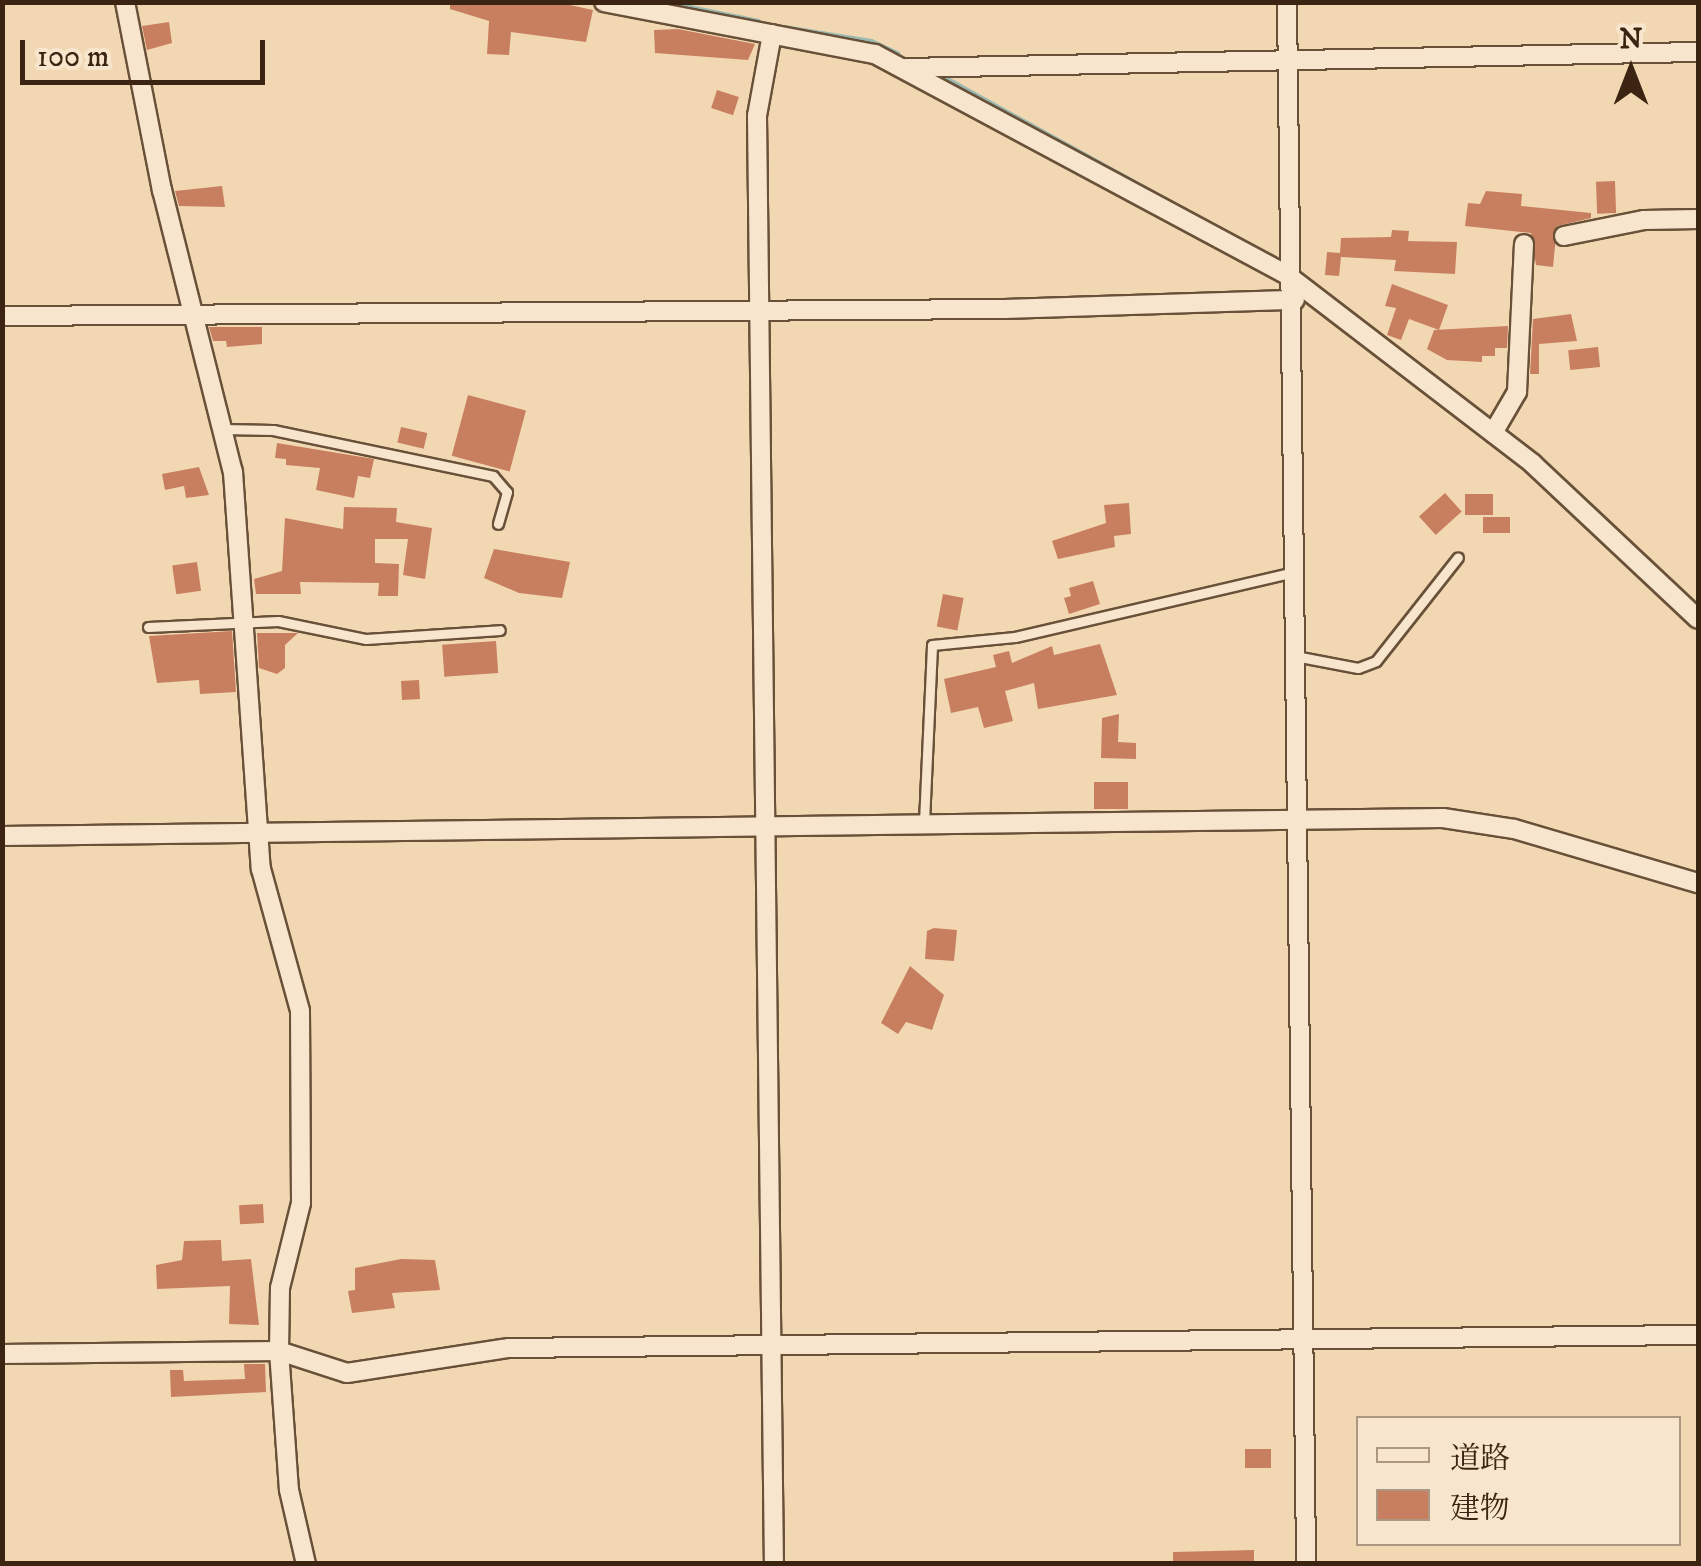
<!DOCTYPE html>
<html>
<head>
<meta charset="utf-8">
<style>
  body { margin:0 }
  #map { position:relative; width:1701px; height:1566px; overflow:hidden; background:#f2d8b2; font-family:"IM FELL DW Pica","Noto Serif JP",serif }
  div>[style] { position:absolute }
  [style*='--x'] { left:calc(var(--x)*1px); top:calc(var(--y)*1px); width:calc(var(--w)*1px); rotate:calc(var(--a)*1deg) }
  .stream>* { height:5px; margin:-2.5px; padding:0 2.5px; transform-origin:2.5px; border-radius:2.5px; background:#9cb9b1 }
  .building>* { inset:0; background:#c87f5f; transform-origin:0 0 }
  .roads { filter:drop-shadow(2px 0 #695139) drop-shadow(-2px 0 #695139) drop-shadow(0 2px #695139) drop-shadow(0 -2px #695139) }
  .service>* { height:9px; margin:-4.5px; padding:0 4.5px; transform-origin:4.5px; border-radius:4.5px; background:#f7e6cd }
  .minor>* { height:18px; margin:-9px; padding:0 9px; transform-origin:9px; border-radius:9px; background:#f7e6cd }
  span { translate:-50% -50%; white-space:nowrap; text-align:center; line-height:1.15; -webkit-text-stroke:10px #f7e6cd; paint-order:stroke }
  .frame { position:absolute; inset:0; border:5px solid #3b2411; pointer-events:none }
  .legend { position:absolute; left:1356px; top:1416px; width:325px; height:130px; box-sizing:border-box; background:#f7e6cd; border:2px solid #ac9882; margin:0; padding:12px 18px; list-style:none; font-size:30px; color:#3b2411 }
  .legend li { display:flex; align-items:center; gap:20px; height:50px }
  .legend b { width:50px; border:2px solid #ac9882 }
  .north { position:absolute; left:1581px; top:20px; width:100px; height:100px; -webkit-text-stroke:8px #f7e6cd; paint-order:stroke; rotate:0deg; font-size:28px; font-weight:700; line-height:40px; text-align:center; color:#3b2411 }
  .north::after { content:''; display:block; margin:auto; width:35px; height:45px; background:#3b2411; clip-path:polygon(50% 0,100% 100%,50% 72%,0 100%) }
  .scale { position:absolute; left:20px; top:40px; width:245px; height:45px; box-sizing:border-box; border:5px solid #3b2411; border-top:0; padding-left:12px; font-size:30px; line-height:35px; white-space:nowrap; color:#3b2411; -webkit-text-stroke:8px #f7e6cd; paint-order:stroke }
</style>
</head>
<body>
<div id="map">
  <div class="stream">
    <div style="--x:665;--y:2;--w:95;--a:11.5"></div>
    <div style="--x:784;--y:27;--w:88;--a:9.1"></div>
    <div style="--x:871;--y:41;--w:29;--a:25"></div>
    <div style="--x:940;--y:75;--w:283;--a:28.9"></div>
    <div style="--x:1308;--y:281;--w:234;--a:37.4"></div>
    <div style="--x:1542;--y:461;--w:88;--a:42.7"></div>
  </div>
  <div class="building">
    <div style="clip-path:polygon(450px 2px,556px 2px,593px 10px,586px 42px,511px 32px,509px 55px,487px 54px,489px 21px,450px 9px)"></div>
    <div style="clip-path:polygon(169px 22px,172px 43px,147px 50px,142px 26px)"></div>
    <div style="clip-path:polygon(678px 29px,755px 44px,748px 60px,655px 53px,654px 30px)"></div>
    <div style="left:717px;top:90px;width:23px;height:19px;rotate:18deg"></div>
    <div style="left:1615px;top:181px;width:32px;height:19px;rotate:88deg"></div>
    <div style="clip-path:polygon(222px 186px,225px 207px,179px 206px,175px 191px)"></div>
    <div style="clip-path:polygon(1486px 191px,1522px 194px,1521px 206px,1591px 213px,1591px 218px,1557px 226px,1553px 267px,1536px 265px,1531px 233px,1465px 226px,1468px 203px,1480px 204px)"></div>
    <div style="clip-path:polygon(1392px 230px,1409px 231px,1408px 241px,1457px 242px,1455px 274px,1394px 271px,1396px 260px,1341px 257px,1339px 276px,1325px 275px,1327px 252px,1340px 253px,1341px 238px,1391px 237px)"></div>
    <div style="clip-path:polygon(1392px 284px,1448px 305px,1439px 330px,1409px 319px,1401px 340px,1387px 335px,1396px 308px,1385px 306px)"></div>
    <div style="clip-path:polygon(1571px 314px,1577px 341px,1539px 344px,1539px 374px,1530px 374px,1533px 319px)"></div>
    <div style="clip-path:polygon(1508px 326px,1507px 348px,1495px 348px,1495px 356px,1482px 356px,1482px 362px,1447px 360px,1427px 349px,1434px 330px)"></div>
    <div style="clip-path:polygon(209px 327px,262px 327px,262px 344px,227px 347px,226px 341px,213px 341px)"></div>
    <div style="left:1598px;top:347px;width:20px;height:30px;rotate:84deg"></div>
    <div style="left:468px;top:395px;width:60px;height:63px;rotate:15deg"></div>
    <div style="left:401px;top:427px;width:27px;height:16px;rotate:13deg"></div>
    <div style="clip-path:polygon(277px 443px,374px 459px,370px 478px,358px 476px,354px 498px,316px 490px,320px 468px,286px 465px,286px 459px,275px 458px)"></div>
    <div style="clip-path:polygon(199px 467px,209px 495px,186px 498px,184px 486px,165px 490px,162px 474px)"></div>
    <div style="left:1445px;top:493px;width:25px;height:35px;rotate:48deg"></div>
    <div style="left:1465px;top:494px;width:28px;height:21px"></div>
    <div style="clip-path:polygon(1129px 503px,1131px 534px,1114px 536px,1115px 547px,1058px 559px,1052px 541px,1106px 523px,1104px 505px)"></div>
    <div style="clip-path:polygon(344px 507px,397px 508px,396px 522px,432px 528px,425px 579px,403px 575px,408px 539px,375px 539px,375px 563px,399px 564px,398px 596px,378px 596px,379px 583px,300px 582px,301px 594px,256px 594px,254px 579px,282px 571px,285px 518px,343px 529px)"></div>
    <div style="left:1510px;top:517px;width:16px;height:27px;rotate:90deg"></div>
    <div style="clip-path:polygon(494px 549px,570px 562px,562px 598px,519px 593px,484px 578px)"></div>
    <div style="left:197px;top:562px;width:29px;height:25px;rotate:82deg"></div>
    <div style="clip-path:polygon(1093px 581px,1100px 604px,1069px 614px,1064px 598px,1071px 596px,1069px 588px)"></div>
    <div style="left:943px;top:594px;width:21px;height:33px;rotate:11deg"></div>
    <div style="clip-path:polygon(232px 631px,236px 692px,200px 694px,199px 680px,157px 683px,149px 636px)"></div>
    <div style="clip-path:polygon(257px 633px,298px 633px,285px 645px,285px 668px,277px 674px,259px 668px)"></div>
    <div style="left:496px;top:641px;width:32px;height:54px;rotate:86deg"></div>
    <div style="clip-path:polygon(1100px 644px,1117px 695px,1038px 709px,1034px 683px,1005px 691px,1013px 721px,984px 728px,978px 707px,951px 713px,944px 679px,996px 667px,993px 655px,1009px 651px,1012px 663px,1052px 646px,1054px 655px)"></div>
    <div style="left:419px;top:680px;width:19px;height:18px;rotate:87deg"></div>
    <div style="clip-path:polygon(1119px 714px,1118px 742px,1136px 743px,1136px 759px,1101px 758px,1102px 718px)"></div>
    <div style="left:1094px;top:782px;width:34px;height:27px"></div>
    <div style="clip-path:polygon(934px 928px,957px 930px,954px 961px,925px 959px,927px 931px)"></div>
    <div style="clip-path:polygon(910px 966px,944px 995px,932px 1030px,906px 1022px,898px 1034px,881px 1023px)"></div>
    <div style="left:263px;top:1204px;width:19px;height:24px;rotate:87deg"></div>
    <div style="clip-path:polygon(221px 1240px,222px 1261px,251px 1259px,259px 1325px,229px 1324px,230px 1286px,157px 1289px,156px 1265px,182px 1260px,184px 1241px)"></div>
    <div style="clip-path:polygon(401px 1259px,435px 1260px,440px 1290px,392px 1293px,395px 1308px,352px 1313px,348px 1291px,355px 1290px,355px 1268px)"></div>
    <div style="clip-path:polygon(244px 1364px,265px 1364px,266px 1392px,171px 1397px,170px 1370px,183px 1370px,184px 1381px,245px 1379px)"></div>
    <div style="left:1245px;top:1449px;width:26px;height:19px"></div>
    <div style="clip-path:polygon(1254px 1550px,1254px 1564px,1173px 1564px,1173px 1552px)"></div>
  </div>
  <div class="roads">
    <div class="service">
      <div style="--x:223;--y:429;--w:50;--a:1.1"></div>
      <div style="--x:273;--y:430;--w:225;--a:11.8"></div>
      <div style="--x:493;--y:476;--w:21;--a:49"></div>
      <div style="--x:507;--y:492;--w:33;--a:106"></div>
      <div style="--x:148;--y:627;--w:130;--a:-2.6"></div>
      <div style="--x:278;--y:621;--w:90;--a:11.6"></div>
      <div style="--x:366;--y:639;--w:134;--a:-3.8"></div>
      <div style="--x:1295;--y:656;--w:64;--a:10.8"></div>
      <div style="--x:1358;--y:668;--w:19;--a:-21"></div>
      <div style="--x:1376;--y:661;--w:132;--a:-51.7"></div>
      <div style="--x:924;--y:822;--w:177;--a:-87.4"></div>
      <div style="--x:932;--y:645;--w:83;--a:-5.5"></div>
      <div style="--x:1015;--y:637;--w:286;--a:-13.1"></div>
    </div>
    <div class="minor">
      <div style="--x:125;--y:2;--w:192;--a:78.9"></div>
      <div style="--x:162;--y:190;--w:291;--a:75.9"></div>
      <div style="--x:233;--y:472;--w:398;--a:86"></div>
      <div style="--x:261;--y:869;--w:147;--a:74.6"></div>
      <div style="--x:300;--y:1011;--w:192;--a:89.7"></div>
      <div style="--x:301;--y:1203;--w:88;--a:103.9"></div>
      <div style="--x:280;--y:1288;--w:63;--a:90.9"></div>
      <div style="--x:279;--y:1351;--w:139;--a:85.9"></div>
      <div style="--x:289;--y:1490;--w:76;--a:77.1"></div>
      <div style="--x:604;--y:2;--w:276;--a:10.9"></div>
      <div style="--x:875;--y:54;--w:468;--a:28.2"></div>
      <div style="--x:1287;--y:275;--w:310;--a:37.5"></div>
      <div style="--x:1533;--y:464;--w:226;--a:43.2"></div>
      <div style="--x:1287;--y:2;--w:1562;--a:89.3"></div>
      <div style="--x:772;--y:34;--w:83;--a:100.4"></div>
      <div style="--x:757;--y:116;--w:1448;--a:89.33"></div>
      <div style="--x:906;--y:68;--w:792;--a:-1.16"></div>
      <div style="--x:1564;--y:236;--w:82;--a:-11.3"></div>
      <div style="--x:1644;--y:220;--w:54;--a:-1.1"></div>
      <div style="--x:2;--y:316;--w:1003;--a:-0.4"></div>
      <div style="--x:1005;--y:309;--w:290;--a:-1.8"></div>
      <div style="--x:1493;--y:433;--w:48;--a:-59.7"></div>
      <div style="--x:1517;--y:392;--w:148;--a:-87.3"></div>
      <div style="--x:2;--y:836;--w:1441;--a:-0.72"></div>
      <div style="--x:1443;--y:818;--w:72;--a:8.8"></div>
      <div style="--x:1514;--y:829;--w:192;--a:16.4"></div>
      <div style="--x:2;--y:1354;--w:277;--a:-0.6"></div>
      <div style="--x:279;--y:1351;--w:71;--a:17.9"></div>
      <div style="--x:347;--y:1373;--w:164;--a:-8.8"></div>
      <div style="--x:509;--y:1348;--w:1189;--a:-0.63"></div>
    </div>
  </div>
  <div class="frame"></div>
  <ul class="legend">
  <li><b style="height:12px;background:#f7e6cd"></b>道路</li>
  <li><b style="height:28px;background:#c87f5f"></b>建物</li>
  </ul>
  <div class="north">N</div>
  <div class="scale">100 m</div>
</div>
</body>
</html>
